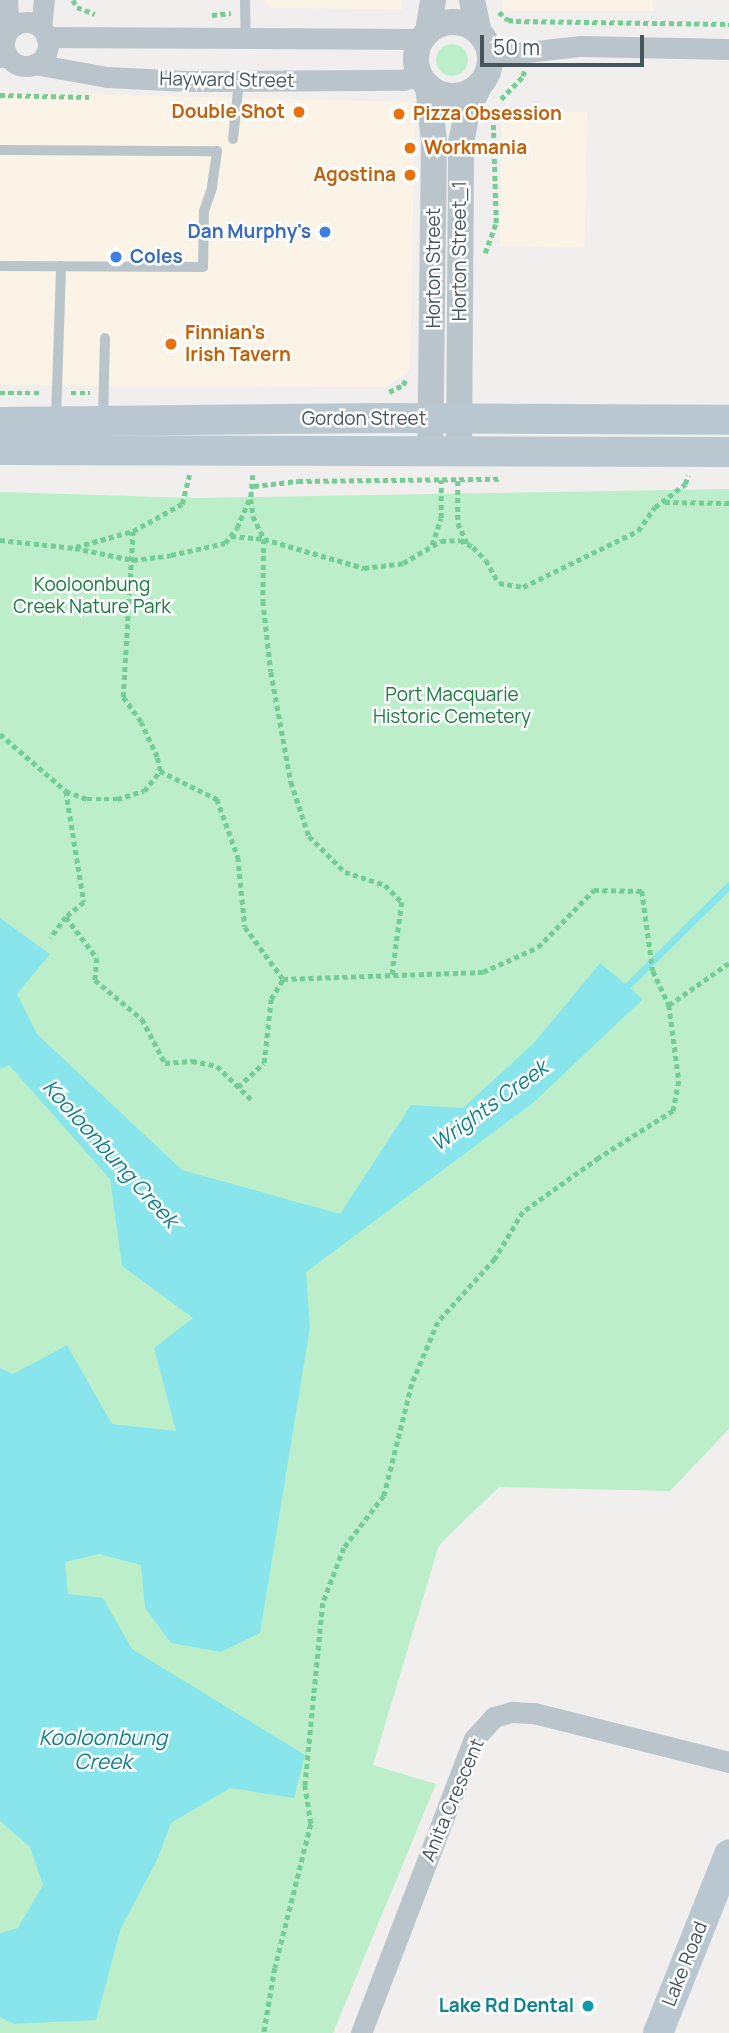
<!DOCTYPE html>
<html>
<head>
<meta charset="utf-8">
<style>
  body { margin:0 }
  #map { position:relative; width:729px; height:2033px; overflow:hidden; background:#f1eeee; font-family:Manrope,sans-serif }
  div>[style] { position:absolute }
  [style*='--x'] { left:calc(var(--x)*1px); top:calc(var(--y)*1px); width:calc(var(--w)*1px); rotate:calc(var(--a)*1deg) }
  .commercial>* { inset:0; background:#fcf3e7; transform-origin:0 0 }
  .green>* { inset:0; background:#bcefc9 }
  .round { border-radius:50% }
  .water>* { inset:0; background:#89e5ec }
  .stream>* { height:7px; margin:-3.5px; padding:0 3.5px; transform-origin:3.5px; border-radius:3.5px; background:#89e5ec }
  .path>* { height:4.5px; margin-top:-2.25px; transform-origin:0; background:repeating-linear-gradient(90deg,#74cd95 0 5px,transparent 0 8.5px) }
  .service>* { height:10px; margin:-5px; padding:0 5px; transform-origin:5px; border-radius:5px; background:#b9c5cb }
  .minor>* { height:21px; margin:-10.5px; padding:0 10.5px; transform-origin:10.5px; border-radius:10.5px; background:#b9c5cb }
  .minor>.ring { margin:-10.5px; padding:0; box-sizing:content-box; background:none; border:21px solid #b9c5cb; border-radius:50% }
  .tertiary>* { height:26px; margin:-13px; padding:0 13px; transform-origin:13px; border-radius:13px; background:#b9c5cb }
  .tertiary>.ring { margin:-13px; padding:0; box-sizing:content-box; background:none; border:26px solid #b9c5cb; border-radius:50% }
  .secondary>* { height:30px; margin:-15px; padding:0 15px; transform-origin:15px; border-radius:15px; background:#b9c8d0 }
  .dots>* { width:19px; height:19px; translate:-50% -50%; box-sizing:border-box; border:4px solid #fff; border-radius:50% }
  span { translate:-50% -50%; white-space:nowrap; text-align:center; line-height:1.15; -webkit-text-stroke:5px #fff; paint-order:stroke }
  .street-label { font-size:19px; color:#46545c }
  .food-label { font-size:19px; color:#c56008; font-weight:700 }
  .right { translate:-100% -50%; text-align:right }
  .left { translate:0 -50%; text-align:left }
  .shop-label { font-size:19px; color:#366cbe; font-weight:700 }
  .park-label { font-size:19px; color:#167e3c }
  .culture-label { font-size:19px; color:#0d838f; font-weight:700 }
  .water-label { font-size:21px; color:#0c828b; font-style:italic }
  .scale { position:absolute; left:480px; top:35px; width:164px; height:32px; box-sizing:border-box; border:4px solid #46545c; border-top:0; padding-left:9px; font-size:21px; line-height:24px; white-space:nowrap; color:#46545c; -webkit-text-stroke:5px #fff; paint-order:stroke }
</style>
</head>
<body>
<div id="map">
  <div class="commercial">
    <div style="clip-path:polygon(263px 0,402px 0,402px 9px,272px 8px)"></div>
    <div style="left:502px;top:0;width:151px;height:11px"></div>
    <div style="clip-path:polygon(0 92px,406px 102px,415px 111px,410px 370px,386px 387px,0 385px)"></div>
    <div style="left:502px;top:111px;width:85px;height:135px;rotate:1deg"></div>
  </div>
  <div class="green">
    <div class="round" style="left:436px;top:44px;width:32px;height:32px"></div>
    <div style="clip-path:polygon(729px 489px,729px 1429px,670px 1491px,499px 1487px,439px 1545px,373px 1765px,436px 1784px,333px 2033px,0 2033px,0 492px,194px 498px)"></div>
  </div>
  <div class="water">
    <div style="clip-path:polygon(0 918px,50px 954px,17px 994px,37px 1034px,182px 1170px,340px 1214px,411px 1105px,463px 1108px,534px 1043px,600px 963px,643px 999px,533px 1103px,306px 1272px,310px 1327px,260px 1633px,221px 1652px,171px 1643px,145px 1608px,141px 1565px,99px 1554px,65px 1562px,68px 1594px,103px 1598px,132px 1649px,305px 1755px,294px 1798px,230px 1788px,171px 1823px,157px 1860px,121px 1928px,96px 2020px,14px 2024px,0 2017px,0 1933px,18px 1928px,43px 1885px,30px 1847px,0 1821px,0 1368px,13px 1374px,67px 1345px,112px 1424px,176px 1431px,154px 1348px,193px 1318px,122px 1266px,110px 1179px,9px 1065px,0 1069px)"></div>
  </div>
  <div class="stream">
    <div style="--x:623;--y:990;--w:149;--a:-44.7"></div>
  </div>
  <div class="path">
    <div style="--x:73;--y:0;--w:8;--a:60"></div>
    <div style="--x:77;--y:7;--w:19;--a:21"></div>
    <div style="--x:499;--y:12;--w:12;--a:42"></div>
    <div style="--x:508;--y:20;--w:8;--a:7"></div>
    <div style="--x:516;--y:21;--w:213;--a:0.8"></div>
    <div style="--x:212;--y:15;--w:19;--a:-6"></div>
    <div style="--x:0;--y:95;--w:89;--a:1.3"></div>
    <div style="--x:501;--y:99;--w:32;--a:-46"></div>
    <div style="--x:523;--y:76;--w:5;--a:-79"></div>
    <div style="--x:485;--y:253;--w:32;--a:-70"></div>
    <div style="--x:496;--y:223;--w:102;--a:-91.7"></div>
    <div style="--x:493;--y:121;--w:11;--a:-75"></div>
    <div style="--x:389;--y:392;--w:16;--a:-27"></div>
    <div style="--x:403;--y:385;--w:7;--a:-63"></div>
    <div style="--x:0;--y:393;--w:41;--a:0"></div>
    <div style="--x:71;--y:393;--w:19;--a:0"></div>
    <div style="--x:253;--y:475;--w:24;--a:95"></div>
    <div style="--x:251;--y:499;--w:17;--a:83"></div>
    <div style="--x:253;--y:516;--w:25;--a:64"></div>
    <div style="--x:264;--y:539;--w:62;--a:90.9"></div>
    <div style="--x:263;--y:601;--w:71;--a:83.6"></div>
    <div style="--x:271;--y:672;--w:112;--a:79.7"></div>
    <div style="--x:291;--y:782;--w:57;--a:71.6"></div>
    <div style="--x:309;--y:836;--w:51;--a:45"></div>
    <div style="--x:345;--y:872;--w:42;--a:18"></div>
    <div style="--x:385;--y:885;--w:24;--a:45"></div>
    <div style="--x:402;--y:902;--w:75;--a:97.7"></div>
    <div style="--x:458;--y:481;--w:42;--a:90"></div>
    <div style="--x:458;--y:523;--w:24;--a:66"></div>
    <div style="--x:254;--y:486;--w:44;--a:-6.5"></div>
    <div style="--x:298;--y:481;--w:203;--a:-0.6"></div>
    <div style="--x:665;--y:502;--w:64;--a:0.9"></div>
    <div style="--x:231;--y:536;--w:33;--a:5"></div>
    <div style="--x:264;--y:539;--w:104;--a:16.2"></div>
    <div style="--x:364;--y:568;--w:39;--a:-7"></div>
    <div style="--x:403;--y:563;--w:44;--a:-30.1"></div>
    <div style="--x:441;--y:541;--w:19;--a:-3"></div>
    <div style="--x:460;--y:540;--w:15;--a:28"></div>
    <div style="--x:473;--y:547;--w:18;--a:45"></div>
    <div style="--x:486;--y:560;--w:26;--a:61"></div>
    <div style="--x:499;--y:583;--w:24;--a:9"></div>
    <div style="--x:523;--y:587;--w:128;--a:-26"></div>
    <div style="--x:638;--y:531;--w:29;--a:-55"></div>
    <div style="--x:655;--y:507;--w:38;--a:-37"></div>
    <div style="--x:685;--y:484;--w:9;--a:-69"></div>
    <div style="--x:0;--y:540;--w:75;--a:6.1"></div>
    <div style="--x:75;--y:548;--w:59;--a:11.7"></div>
    <div style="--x:133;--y:560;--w:38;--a:-7"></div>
    <div style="--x:171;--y:555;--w:55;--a:-12.5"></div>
    <div style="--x:225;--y:543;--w:19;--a:-51"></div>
    <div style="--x:237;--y:528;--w:34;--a:-67"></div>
    <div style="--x:432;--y:545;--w:28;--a:-72"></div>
    <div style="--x:441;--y:518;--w:38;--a:-90"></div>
    <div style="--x:76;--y:547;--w:59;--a:-15.7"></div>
    <div style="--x:0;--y:734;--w:87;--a:40.8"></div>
    <div style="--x:66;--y:791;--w:112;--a:80.8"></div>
    <div style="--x:84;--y:902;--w:23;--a:140"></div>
    <div style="--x:66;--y:917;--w:26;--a:126"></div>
    <div style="--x:160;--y:771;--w:64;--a:26.2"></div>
    <div style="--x:217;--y:799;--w:62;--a:70.1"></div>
    <div style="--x:238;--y:857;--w:70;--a:84.3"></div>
    <div style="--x:245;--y:927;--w:64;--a:53.8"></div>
    <div style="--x:66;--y:791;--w:22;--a:21"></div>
    <div style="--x:87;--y:799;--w:30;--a:0"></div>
    <div style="--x:117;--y:799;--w:28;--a:-17"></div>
    <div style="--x:144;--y:791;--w:26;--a:-51"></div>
    <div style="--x:160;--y:771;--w:14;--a:-102"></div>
    <div style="--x:157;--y:757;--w:38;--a:-115"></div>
    <div style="--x:141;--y:722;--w:31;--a:-126"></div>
    <div style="--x:123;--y:697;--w:166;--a:-86.6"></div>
    <div style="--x:133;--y:531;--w:56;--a:-28.9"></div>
    <div style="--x:182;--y:504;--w:30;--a:-76"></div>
    <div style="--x:66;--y:917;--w:51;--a:52.9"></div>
    <div style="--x:97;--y:958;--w:22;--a:95"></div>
    <div style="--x:95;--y:980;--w:61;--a:39.7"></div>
    <div style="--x:142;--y:1019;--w:50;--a:62.4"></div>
    <div style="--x:165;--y:1063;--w:27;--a:-4"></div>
    <div style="--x:192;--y:1061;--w:25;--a:11"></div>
    <div style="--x:217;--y:1066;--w:50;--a:44.2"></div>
    <div style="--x:669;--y:1005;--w:73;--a:-35"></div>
    <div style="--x:238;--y:1087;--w:35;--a:-43"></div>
    <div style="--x:264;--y:1063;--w:64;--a:-83.8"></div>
    <div style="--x:271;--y:999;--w:23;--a:-59"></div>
    <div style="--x:283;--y:979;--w:200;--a:-2"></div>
    <div style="--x:483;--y:972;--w:60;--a:-24.4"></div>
    <div style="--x:538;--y:947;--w:80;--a:-45.5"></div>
    <div style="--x:594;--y:890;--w:48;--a:1.2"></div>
    <div style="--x:642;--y:891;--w:81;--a:82.2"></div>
    <div style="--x:653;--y:971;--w:38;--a:65"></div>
    <div style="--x:669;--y:1005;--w:77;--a:82.5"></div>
    <div style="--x:679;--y:1081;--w:31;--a:101"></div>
    <div style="--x:673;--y:1111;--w:88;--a:147.6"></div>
    <div style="--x:599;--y:1158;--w:93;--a:144.6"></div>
    <div style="--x:523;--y:1212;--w:55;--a:120.8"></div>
    <div style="--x:495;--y:1259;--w:85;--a:132.1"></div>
    <div style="--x:438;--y:1322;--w:67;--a:112.8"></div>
    <div style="--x:412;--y:1384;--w:115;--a:104"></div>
    <div style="--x:384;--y:1496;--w:66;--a:127.6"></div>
    <div style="--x:344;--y:1548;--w:59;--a:110.9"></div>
    <div style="--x:323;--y:1603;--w:183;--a:95.6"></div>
    <div style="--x:305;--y:1785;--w:39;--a:81"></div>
    <div style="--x:311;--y:1824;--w:148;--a:104"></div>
    <div style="--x:275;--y:1968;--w:66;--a:99.6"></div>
  </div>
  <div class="service">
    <div style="--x:245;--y:0;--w:39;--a:89"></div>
    <div style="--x:0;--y:63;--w:14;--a:-4"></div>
    <div style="--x:233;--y:139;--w:58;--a:-84.1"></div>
    <div style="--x:0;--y:150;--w:217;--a:0.3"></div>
    <div style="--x:217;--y:151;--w:37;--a:98"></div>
    <div style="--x:212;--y:188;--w:24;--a:109"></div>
    <div style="--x:204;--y:211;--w:56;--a:91"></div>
    <div style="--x:203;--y:267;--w:203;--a:-179.7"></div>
    <div style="--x:56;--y:419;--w:153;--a:-88.1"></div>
    <div style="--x:103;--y:420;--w:82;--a:-88.6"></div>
  </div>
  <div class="minor">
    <div style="--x:7;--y:0;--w:29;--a:86"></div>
    <div class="ring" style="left:4px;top:22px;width:23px;height:23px"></div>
    <div style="--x:41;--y:28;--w:28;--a:-84"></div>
    <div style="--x:46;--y:37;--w:377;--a:0.3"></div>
    <div style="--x:490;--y:56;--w:92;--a:-6.3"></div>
    <div style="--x:581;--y:46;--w:148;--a:1.2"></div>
    <div style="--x:34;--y:64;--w:74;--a:10.1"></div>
    <div style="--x:107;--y:77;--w:80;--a:2.9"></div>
    <div style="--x:187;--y:81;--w:215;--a:-0.3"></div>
    <div style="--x:402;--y:80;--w:18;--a:-13"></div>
    <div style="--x:361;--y:2033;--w:315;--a:-69"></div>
    <div style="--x:474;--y:1739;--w:30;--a:-48"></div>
    <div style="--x:494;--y:1717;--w:19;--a:-16"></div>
    <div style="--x:512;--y:1712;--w:22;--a:3"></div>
    <div style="--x:534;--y:1713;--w:201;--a:14.1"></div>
  </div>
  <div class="tertiary">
    <div style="--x:472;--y:0;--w:33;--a:78"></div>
    <div class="ring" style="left:416px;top:22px;width:48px;height:48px"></div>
    <div style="--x:428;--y:32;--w:32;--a:-81"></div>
    <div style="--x:428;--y:86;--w:55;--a:83.8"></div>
    <div style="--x:434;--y:141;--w:310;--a:90.7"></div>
    <div style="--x:459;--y:452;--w:309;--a:-89.6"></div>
    <div style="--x:461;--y:143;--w:33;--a:-79"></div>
    <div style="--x:467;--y:111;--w:28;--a:-64"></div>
  </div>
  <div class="secondary">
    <div style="--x:0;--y:422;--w:385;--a:-0.6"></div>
    <div style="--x:385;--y:418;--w:344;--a:0.3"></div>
    <div style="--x:0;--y:450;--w:729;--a:0.16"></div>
    <div style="--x:658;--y:2033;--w:192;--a:-68.3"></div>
  </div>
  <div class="dots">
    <div style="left:299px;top:112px;background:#e8710a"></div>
    <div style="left:399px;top:114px;background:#e8710a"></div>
    <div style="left:410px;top:148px;background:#e8710a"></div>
    <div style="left:410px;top:175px;background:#e8710a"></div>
    <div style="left:325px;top:232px;background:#3f7fe0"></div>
    <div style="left:116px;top:257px;background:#3f7fe0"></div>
    <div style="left:171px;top:344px;background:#e8710a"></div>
    <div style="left:588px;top:2006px;background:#0f9aa8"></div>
  </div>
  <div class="street-label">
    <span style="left:227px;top:80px;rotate:1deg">Hayward Street</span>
    <span style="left:460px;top:251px;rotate:-90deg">Horton Street_1</span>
    <span style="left:434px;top:268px;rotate:-90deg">Horton Street</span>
    <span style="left:364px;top:419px">Gordon Street</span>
    <span style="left:453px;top:1800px;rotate:-67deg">Anita Crescent</span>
    <span style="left:685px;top:1964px;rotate:-68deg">Lake Road</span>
  </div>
  <div class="food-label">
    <span class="right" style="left:285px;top:112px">Double Shot</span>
    <span class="left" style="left:413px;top:114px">Pizza Obsession</span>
    <span class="left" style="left:424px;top:148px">Workmania</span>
    <span class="right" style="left:396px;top:175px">Agostina</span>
    <span class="left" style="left:185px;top:344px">Finnian's<br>Irish Tavern</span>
  </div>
  <div class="shop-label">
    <span class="right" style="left:311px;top:232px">Dan Murphy's</span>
    <span class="left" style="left:130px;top:257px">Coles</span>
  </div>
  <div class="park-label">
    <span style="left:92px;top:596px">Kooloonbung<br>Creek Nature Park</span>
    <span style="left:452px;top:706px">Port Macquarie<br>Historic Cemetery</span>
  </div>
  <div class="culture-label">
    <span class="right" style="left:574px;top:2006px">Lake Rd Dental</span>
  </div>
  <div class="water-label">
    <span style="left:489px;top:1105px;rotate:-36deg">Wrights Creek</span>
    <span style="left:111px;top:1153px;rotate:48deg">Kooloonbung Creek</span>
    <span style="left:103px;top:1749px">Kooloonbung<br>Creek</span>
  </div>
  <div class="scale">50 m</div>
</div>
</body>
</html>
